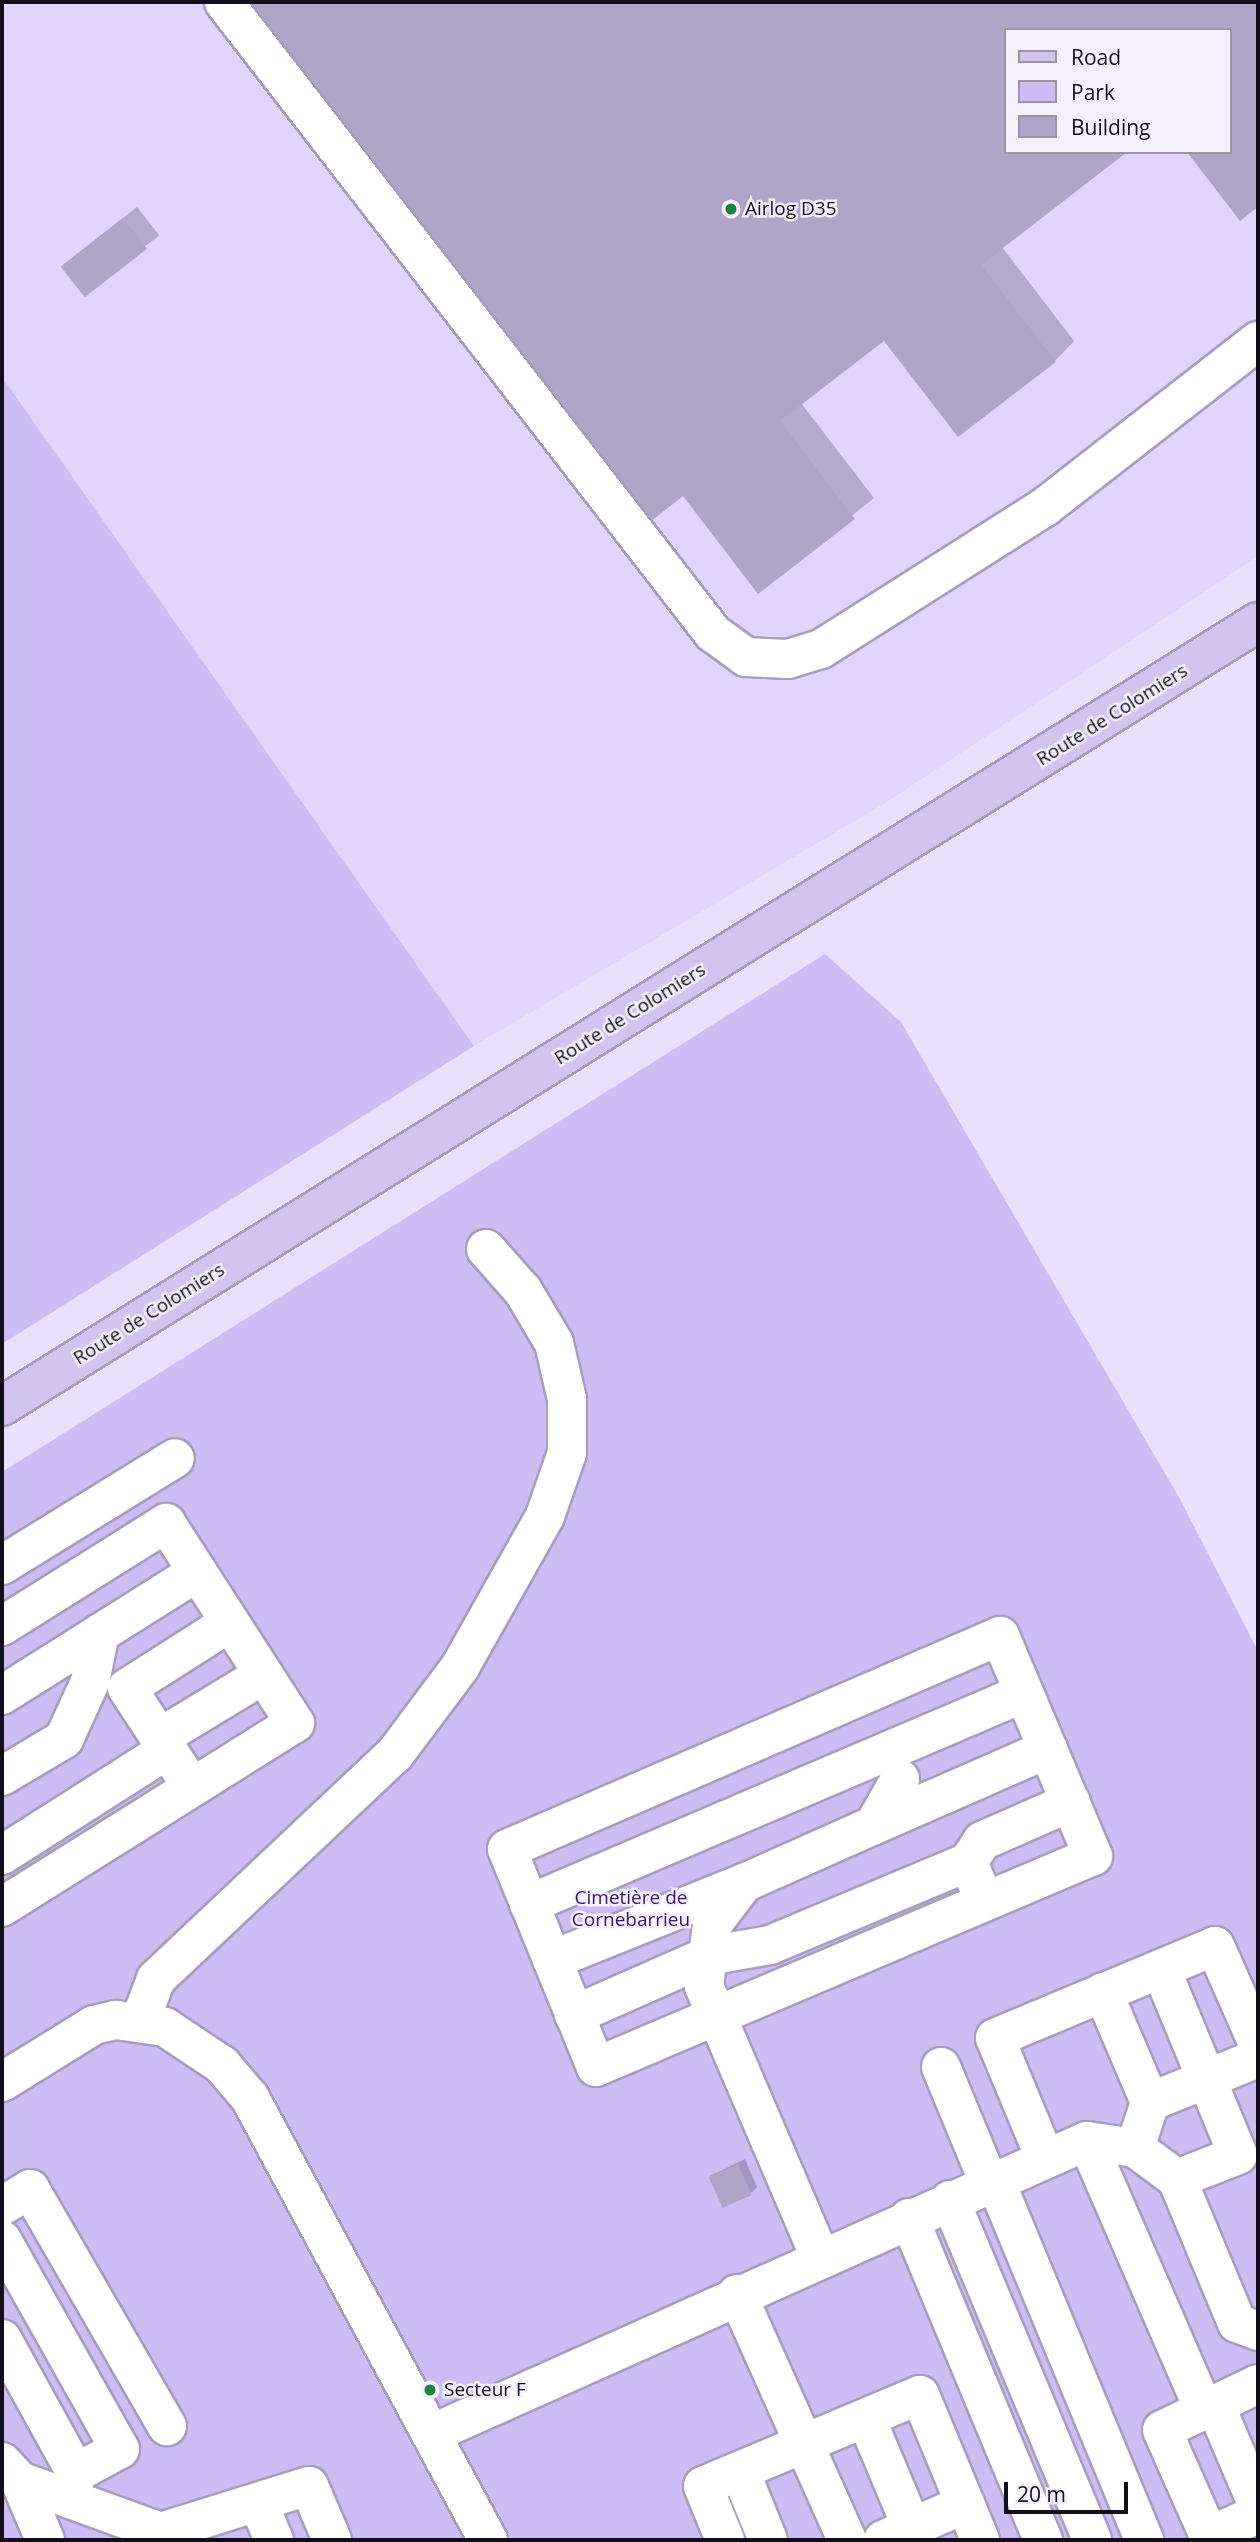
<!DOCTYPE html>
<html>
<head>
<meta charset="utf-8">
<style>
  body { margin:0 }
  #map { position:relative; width:1260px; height:2542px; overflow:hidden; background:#e8e0fc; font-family:"Open Sans",sans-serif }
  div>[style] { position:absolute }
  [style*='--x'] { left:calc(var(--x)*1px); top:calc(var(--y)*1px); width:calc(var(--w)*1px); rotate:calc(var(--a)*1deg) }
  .built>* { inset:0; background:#e1d5fe }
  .green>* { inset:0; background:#cebdf5 }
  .shadow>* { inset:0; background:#0003; transform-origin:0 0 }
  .building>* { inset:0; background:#afa5c6; transform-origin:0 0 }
  .roads { filter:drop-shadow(2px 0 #a79ebe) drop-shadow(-2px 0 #a79ebe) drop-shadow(0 2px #a79ebe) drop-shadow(0 -2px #a79ebe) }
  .minor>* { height:38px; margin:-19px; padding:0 19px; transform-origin:19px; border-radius:19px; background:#fff }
  .major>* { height:38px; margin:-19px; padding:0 19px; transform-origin:19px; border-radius:19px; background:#d2c4ef }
  .dots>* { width:19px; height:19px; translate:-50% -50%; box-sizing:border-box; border:4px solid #f4f0fe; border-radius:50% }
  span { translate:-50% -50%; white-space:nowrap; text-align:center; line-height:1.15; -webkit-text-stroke:5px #f4f0fe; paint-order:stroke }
  .poi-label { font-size:19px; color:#120e19 }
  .left { translate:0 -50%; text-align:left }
  .street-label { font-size:19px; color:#120e19 }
  .park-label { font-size:19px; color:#3f1470 }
  .frame { position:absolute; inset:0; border:4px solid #120e19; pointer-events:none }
  .legend { position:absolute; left:1004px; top:28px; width:228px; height:126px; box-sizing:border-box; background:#f4f0fe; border:2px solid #9a96a2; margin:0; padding:9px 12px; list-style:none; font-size:21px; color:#120e19 }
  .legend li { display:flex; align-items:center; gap:14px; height:35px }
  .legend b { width:35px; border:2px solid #9a96a2 }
  .scale { position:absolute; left:1004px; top:2482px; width:124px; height:32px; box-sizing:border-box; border:4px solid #120e19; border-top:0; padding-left:9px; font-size:21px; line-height:24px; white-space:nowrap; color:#120e19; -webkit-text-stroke:5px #f4f0fe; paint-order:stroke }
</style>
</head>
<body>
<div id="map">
  <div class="built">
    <div style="clip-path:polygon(evenodd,2px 2px,1258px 2px,1258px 556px,887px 802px,474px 1046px,2px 377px,2px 2px,1006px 30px,1230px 30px,1230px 152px,1006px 152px,1006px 30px)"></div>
  </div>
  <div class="green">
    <div style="clip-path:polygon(2px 377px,474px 1046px,2px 1344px)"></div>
    <div style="clip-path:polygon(825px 954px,901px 1022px,1180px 1499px,1258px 1651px,1258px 2540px,2px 2540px,2px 1472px)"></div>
  </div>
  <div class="shadow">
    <div style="clip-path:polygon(250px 2px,1258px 2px,1258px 204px,1240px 218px,1230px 152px,1230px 30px,1006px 30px,1002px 247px,1074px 341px,1055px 361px,884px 338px,801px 403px,874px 498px,758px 591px,683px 494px,651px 519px)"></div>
    <div style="left:137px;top:207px;width:36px;height:94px;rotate:52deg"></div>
    <div style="clip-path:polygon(745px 2159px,757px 2187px,751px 2193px,710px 2176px)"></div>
  </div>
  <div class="building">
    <div style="clip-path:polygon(248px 2px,1258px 2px,1258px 207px,1240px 221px,1187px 152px,1230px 152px,1230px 30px,1006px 30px,1006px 152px,1127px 152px,981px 265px,1056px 362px,958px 437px,884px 341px,780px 421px,855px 519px,758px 594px,683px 496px,650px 522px)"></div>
    <div style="left:123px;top:218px;width:39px;height:79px;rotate:52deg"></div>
    <div style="left:738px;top:2164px;width:34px;height:32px;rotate:66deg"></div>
  </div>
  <div class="roads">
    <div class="minor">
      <div style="--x:224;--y:2;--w:798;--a:52.23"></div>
      <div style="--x:713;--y:633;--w:41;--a:36"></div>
      <div style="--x:746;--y:657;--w:42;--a:2.7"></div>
      <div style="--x:788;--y:659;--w:34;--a:-17"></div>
      <div style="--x:821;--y:649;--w:267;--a:-32.4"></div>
      <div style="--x:1046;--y:506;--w:269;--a:-37.9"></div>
      <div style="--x:2;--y:1565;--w:203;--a:-31.7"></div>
      <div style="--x:2;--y:1626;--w:194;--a:-32.1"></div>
      <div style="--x:166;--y:1523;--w:238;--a:57.2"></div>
      <div style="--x:295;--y:1723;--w:346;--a:147.9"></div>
      <div style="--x:1000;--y:1636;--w:239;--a:67.1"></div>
      <div style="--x:1093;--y:1856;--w:540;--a:157"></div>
      <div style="--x:596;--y:2067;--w:235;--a:-112.2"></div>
      <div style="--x:507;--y:1849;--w:537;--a:-23.37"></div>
      <div style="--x:2;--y:1695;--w:231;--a:-32.2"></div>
      <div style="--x:159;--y:1738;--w:122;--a:-31.2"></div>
      <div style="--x:2;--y:1776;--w:72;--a:-30.8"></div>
      <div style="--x:64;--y:1739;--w:63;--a:-65.5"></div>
      <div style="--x:90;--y:1682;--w:50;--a:-78.5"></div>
      <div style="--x:192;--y:1787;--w:118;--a:-123.3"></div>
      <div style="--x:127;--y:1688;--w:121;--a:-32.5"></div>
      <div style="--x:874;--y:1825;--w:190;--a:-23.6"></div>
      <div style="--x:2;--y:1855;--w:196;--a:-32.5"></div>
      <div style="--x:968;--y:1862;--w:25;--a:-56"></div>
      <div style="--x:982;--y:1841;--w:97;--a:-23.7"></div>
      <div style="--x:529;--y:1904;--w:538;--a:-23.09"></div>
      <div style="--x:552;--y:1960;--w:207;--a:-21.9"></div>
      <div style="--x:1161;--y:1969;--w:201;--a:67.5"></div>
      <div style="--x:1238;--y:2155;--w:66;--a:158.5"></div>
      <div style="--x:1103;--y:1992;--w:120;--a:66.9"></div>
      <div style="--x:574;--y:2015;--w:146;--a:-23.8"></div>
      <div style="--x:708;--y:1956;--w:63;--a:-10.1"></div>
      <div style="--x:770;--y:1945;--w:215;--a:-22.7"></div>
      <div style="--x:968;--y:1862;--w:43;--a:67"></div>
      <div style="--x:140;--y:2021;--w:45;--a:-69.1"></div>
      <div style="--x:156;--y:1979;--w:328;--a:-43.3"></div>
      <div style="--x:395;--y:1754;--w:109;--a:-53.2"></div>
      <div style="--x:460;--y:1667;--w:173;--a:-60.6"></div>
      <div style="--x:545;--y:1516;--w:67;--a:-70.8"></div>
      <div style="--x:567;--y:1453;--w:54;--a:-90"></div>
      <div style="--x:567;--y:1399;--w:57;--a:-103.1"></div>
      <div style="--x:554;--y:1343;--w:61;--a:-120.8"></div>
      <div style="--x:523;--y:1291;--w:56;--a:-131.4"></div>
      <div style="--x:941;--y:2067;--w:126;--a:67.5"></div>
      <div style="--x:2;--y:2082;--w:108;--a:-31.8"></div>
      <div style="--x:94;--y:2025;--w:23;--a:-13"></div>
      <div style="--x:116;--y:2020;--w:49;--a:8.1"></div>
      <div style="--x:165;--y:2027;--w:69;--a:33.7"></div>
      <div style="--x:222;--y:2065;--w:43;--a:49.7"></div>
      <div style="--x:250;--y:2098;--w:502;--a:61.7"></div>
      <div style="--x:1087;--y:2141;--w:293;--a:66.5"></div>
      <div style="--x:1135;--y:2148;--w:48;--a:-71.9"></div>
      <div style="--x:1150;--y:2102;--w:117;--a:-22.2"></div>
      <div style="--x:1045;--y:2158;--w:130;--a:-112.6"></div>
      <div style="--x:995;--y:2038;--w:238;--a:-22.7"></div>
      <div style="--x:1215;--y:1946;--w:107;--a:66.3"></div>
      <div style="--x:995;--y:2180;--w:390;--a:67.5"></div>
      <div style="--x:950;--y:2200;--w:368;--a:67.3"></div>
      <div style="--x:2;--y:2206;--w:33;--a:-31"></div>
      <div style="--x:30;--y:2189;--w:274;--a:60"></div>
      <div style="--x:909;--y:2218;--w:349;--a:67.4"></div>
      <div style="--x:2;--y:2240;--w:240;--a:60.6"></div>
      <div style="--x:120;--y:2449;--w:50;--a:151.4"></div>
      <div style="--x:76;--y:2473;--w:26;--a:101"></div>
      <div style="--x:820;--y:2257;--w:295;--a:-113.2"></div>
      <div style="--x:704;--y:1986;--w:62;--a:-82.5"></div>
      <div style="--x:712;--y:1925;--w:53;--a:-52.7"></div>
      <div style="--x:744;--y:1883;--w:142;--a:-24"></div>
      <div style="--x:874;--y:1825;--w:53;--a:-60.5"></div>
      <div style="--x:737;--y:2294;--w:269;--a:65.9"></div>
      <div style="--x:2;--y:2339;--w:153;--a:61.1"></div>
      <div style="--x:1258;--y:2384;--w:106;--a:154.4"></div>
      <div style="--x:1162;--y:2430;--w:116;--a:66.1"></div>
      <div style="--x:1209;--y:2536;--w:54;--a:-24.2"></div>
      <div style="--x:1215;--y:2405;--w:110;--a:66.9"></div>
      <div style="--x:866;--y:2418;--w:132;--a:67.3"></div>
      <div style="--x:431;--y:2434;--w:718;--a:-24.07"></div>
      <div style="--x:1087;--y:2141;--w:49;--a:8.3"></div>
      <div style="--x:1135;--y:2148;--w:52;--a:36.4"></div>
      <div style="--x:1177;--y:2179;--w:156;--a:67.4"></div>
      <div style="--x:1237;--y:2323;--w:22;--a:21"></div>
      <div style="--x:2;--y:2462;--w:26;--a:47"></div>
      <div style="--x:20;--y:2481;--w:150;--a:19.9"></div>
      <div style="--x:161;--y:2532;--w:155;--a:-17.3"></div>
      <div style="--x:309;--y:2486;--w:59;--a:66.9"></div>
      <div style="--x:740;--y:2471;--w:74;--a:67.9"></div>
      <div style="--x:20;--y:2481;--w:64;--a:67"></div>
      <div style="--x:258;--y:2503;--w:40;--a:66.6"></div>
      <div style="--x:725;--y:2540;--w:58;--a:-112.2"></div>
      <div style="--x:703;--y:2486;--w:235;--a:-22.8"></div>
      <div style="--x:920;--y:2395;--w:157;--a:67.5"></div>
      <div style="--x:883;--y:2540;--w:90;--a:-23.7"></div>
    </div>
    <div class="major">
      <div style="--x:2;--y:1406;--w:1481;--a:-31.97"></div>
    </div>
  </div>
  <div class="dots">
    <div style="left:731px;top:209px;background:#1a863c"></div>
    <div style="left:430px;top:2390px;background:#1a863c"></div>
  </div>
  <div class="poi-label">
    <span class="left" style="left:745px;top:209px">Airlog D35</span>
    <span class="left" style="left:444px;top:2390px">Secteur F</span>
  </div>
  <div class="street-label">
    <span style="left:1112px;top:715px;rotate:-32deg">Route de Colomiers</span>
    <span style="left:630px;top:1014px;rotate:-32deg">Route de Colomiers</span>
    <span style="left:149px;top:1314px;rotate:-32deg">Route de Colomiers</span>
  </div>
  <div class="park-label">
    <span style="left:631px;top:1909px">Cimetière de<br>Cornebarrieu</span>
  </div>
  <div class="frame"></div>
  <ul class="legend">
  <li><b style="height:9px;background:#d2c4ef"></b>Road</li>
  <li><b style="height:19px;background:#cebdf5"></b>Park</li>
  <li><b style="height:19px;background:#afa5c6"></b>Building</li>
  </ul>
  <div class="scale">20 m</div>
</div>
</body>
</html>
